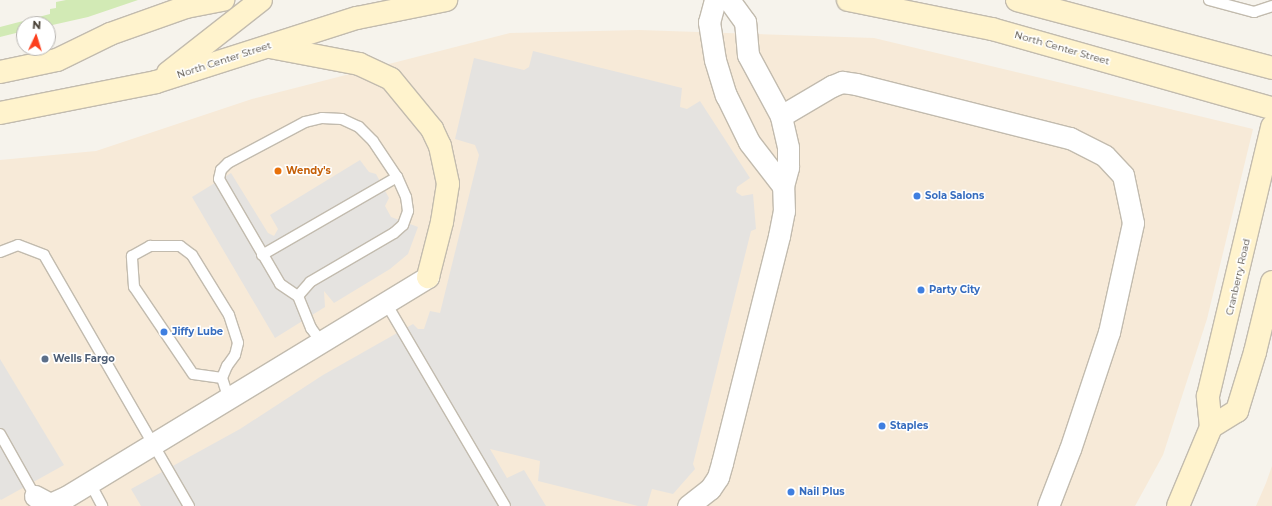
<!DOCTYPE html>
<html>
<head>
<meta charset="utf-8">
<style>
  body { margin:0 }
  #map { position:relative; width:1272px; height:506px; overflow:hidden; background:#f6f3ec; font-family:Montserrat,sans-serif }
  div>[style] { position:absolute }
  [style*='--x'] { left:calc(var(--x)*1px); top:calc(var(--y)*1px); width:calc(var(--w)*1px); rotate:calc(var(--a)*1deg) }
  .commercial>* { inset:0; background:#f7ead8 }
  .green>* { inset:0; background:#d2eab5 }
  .parking>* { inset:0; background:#e5e3e0 }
  .roads { filter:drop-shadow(1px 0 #c2bbae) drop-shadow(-1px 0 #c2bbae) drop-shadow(0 1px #c2bbae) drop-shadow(0 -1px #c2bbae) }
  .lane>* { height:10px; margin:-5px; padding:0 5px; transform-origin:5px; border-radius:5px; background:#fff }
  .street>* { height:21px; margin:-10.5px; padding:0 10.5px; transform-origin:10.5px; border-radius:10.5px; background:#fff }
  .secondary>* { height:22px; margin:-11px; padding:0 11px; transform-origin:11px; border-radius:11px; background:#fff3cd }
  .dots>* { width:11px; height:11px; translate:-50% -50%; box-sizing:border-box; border:2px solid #fff; border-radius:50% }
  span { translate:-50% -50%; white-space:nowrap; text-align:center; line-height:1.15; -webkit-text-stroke:3px #fff; paint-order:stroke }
  .street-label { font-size:10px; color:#4b4439 }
  .food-label { font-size:10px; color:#c56008; font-weight:700 }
  .left { translate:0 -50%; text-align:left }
  .shop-label { font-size:10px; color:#366cbe; font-weight:700 }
  .service-label { font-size:10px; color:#4e5e75; font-weight:700 }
  .north { position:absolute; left:16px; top:16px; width:40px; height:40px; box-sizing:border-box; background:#fff; border:1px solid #b7b4b0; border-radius:50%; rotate:4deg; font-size:11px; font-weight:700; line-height:16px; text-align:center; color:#4b4439 }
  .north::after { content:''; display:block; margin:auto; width:14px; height:18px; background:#fc3f1d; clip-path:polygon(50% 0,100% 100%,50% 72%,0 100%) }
</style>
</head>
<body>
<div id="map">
  <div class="commercial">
    <div style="clip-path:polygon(639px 30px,874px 38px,1253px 129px,1207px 319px,1163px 455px,1135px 506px,0 506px,0 160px,96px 151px,252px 99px,510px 33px)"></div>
    <div style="clip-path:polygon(1272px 466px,1272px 506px,1256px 506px,1266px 483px)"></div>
  </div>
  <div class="green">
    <div style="clip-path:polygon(66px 0,138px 0,88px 17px,48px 26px,24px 24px,24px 31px,0 37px,0 27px,50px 14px,50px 9px,56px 8px,56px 2px)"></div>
  </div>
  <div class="parking">
    <div style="clip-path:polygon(533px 51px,682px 88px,680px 107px,687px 109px,700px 101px,750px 178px,737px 187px,736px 192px,742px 196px,753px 194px,756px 229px,751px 231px,693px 464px,695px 469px,673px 494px,652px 489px,647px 506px,638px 506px,538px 481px,540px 461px,490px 449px,507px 478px,524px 470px,546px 506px,141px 506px,131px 489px,240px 429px,323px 375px,413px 324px,418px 329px,424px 329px,430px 311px,440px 313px,479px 155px,475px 145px,455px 139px,474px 58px,524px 70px,529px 67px)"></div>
    <div style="clip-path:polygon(360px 160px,369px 172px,376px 174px,389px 198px,385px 206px,391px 217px,418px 227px,408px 254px,390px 269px,334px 303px,324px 291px,325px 307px,275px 338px,192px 197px,231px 173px,268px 233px,274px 236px,278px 229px,270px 215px)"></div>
    <div style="clip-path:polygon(0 359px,64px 465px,1px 500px,0 499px)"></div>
  </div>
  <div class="roads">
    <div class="lane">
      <div style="--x:1209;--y:0;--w:47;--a:14.9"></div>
      <div style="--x:1254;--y:12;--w:19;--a:-18"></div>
      <div style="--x:0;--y:252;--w:19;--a:-21"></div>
      <div style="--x:18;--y:245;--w:28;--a:21"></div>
      <div style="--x:44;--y:255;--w:290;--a:60"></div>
      <div style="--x:262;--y:255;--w:156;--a:-30"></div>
      <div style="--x:298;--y:296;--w:18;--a:-49"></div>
      <div style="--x:310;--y:282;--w:97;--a:-30.3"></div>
      <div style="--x:394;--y:233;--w:12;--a:-42"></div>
      <div style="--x:403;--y:225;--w:15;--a:-70"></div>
      <div style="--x:408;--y:211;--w:14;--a:-98"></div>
      <div style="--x:406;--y:197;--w:22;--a:-114"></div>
      <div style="--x:397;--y:177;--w:43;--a:-123.7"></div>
      <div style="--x:373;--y:141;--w:20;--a:-135"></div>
      <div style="--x:359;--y:127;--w:19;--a:-155"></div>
      <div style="--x:342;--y:119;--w:20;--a:-177"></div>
      <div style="--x:322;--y:118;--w:17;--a:167"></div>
      <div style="--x:305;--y:122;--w:87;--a:152"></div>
      <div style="--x:228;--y:163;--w:10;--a:135"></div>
      <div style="--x:221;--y:170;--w:9;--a:103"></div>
      <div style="--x:219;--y:179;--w:121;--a:59.8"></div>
      <div style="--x:280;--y:284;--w:22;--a:34"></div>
      <div style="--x:298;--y:296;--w:35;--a:68"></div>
      <div style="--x:311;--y:328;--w:19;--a:54"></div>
      <div style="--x:386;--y:303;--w:235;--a:59.6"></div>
      <div style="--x:222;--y:378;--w:29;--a:-172"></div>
      <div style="--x:193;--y:374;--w:105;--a:-124.1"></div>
      <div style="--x:134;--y:287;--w:31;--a:-94"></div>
      <div style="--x:132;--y:256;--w:21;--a:-29"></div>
      <div style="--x:150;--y:246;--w:30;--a:0"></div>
      <div style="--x:180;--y:246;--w:15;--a:37"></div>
      <div style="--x:192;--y:255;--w:70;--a:58.3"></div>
      <div style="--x:229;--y:315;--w:29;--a:72"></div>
      <div style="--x:238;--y:343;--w:12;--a:104"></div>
      <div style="--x:235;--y:355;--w:14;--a:126"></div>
      <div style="--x:227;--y:366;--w:13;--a:113"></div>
      <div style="--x:222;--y:378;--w:22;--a:72"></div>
      <div style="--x:0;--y:434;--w:71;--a:60.6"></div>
      <div style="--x:90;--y:483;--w:26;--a:62"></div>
    </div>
    <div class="street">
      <div style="--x:715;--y:0;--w:23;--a:105"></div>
      <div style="--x:709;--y:22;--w:38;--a:81"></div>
      <div style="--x:715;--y:60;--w:37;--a:73"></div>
      <div style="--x:726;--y:95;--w:52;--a:63.9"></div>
      <div style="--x:749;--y:142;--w:56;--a:52.3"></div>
      <div style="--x:781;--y:116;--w:59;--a:-30.5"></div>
      <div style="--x:832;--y:86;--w:11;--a:-22"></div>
      <div style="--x:842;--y:82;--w:14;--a:8"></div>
      <div style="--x:856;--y:84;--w:221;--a:14.2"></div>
      <div style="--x:1070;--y:138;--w:39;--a:27"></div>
      <div style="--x:1105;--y:156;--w:26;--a:47"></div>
      <div style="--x:1123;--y:175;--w:49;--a:78.2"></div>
      <div style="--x:1133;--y:223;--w:112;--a:102.4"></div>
      <div style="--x:1109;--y:332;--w:123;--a:108.4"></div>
      <div style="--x:1070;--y:449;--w:61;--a:111.1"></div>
      <div style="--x:35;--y:496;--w:17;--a:28"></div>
      <div style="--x:50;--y:504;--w:17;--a:-24"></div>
      <div style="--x:66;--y:497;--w:424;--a:-31.3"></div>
      <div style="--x:688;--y:506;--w:28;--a:-38"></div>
      <div style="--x:710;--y:489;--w:14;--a:-56"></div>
      <div style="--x:718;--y:477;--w:15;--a:-74"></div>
      <div style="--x:722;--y:463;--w:234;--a:-75.9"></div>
      <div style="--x:779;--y:236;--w:25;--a:-79"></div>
      <div style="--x:784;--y:211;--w:25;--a:-92"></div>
      <div style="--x:783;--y:186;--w:20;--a:-75"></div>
      <div style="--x:788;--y:167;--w:20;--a:-90"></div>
      <div style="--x:788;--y:147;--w:32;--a:-103"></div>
      <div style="--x:781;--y:116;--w:69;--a:-118.4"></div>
      <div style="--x:748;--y:55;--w:33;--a:-95"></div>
      <div style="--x:745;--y:22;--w:27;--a:-126"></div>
    </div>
    <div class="secondary">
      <div style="--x:848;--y:0;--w:147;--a:11.4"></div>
      <div style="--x:992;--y:29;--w:291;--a:15.8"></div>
      <div style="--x:1017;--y:0;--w:264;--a:14.9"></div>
      <div style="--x:270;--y:47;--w:91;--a:10.8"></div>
      <div style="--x:359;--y:64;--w:35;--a:25"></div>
      <div style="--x:391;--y:79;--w:65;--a:50.6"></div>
      <div style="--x:432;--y:129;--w:19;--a:65"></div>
      <div style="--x:440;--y:146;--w:39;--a:78"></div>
      <div style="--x:448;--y:184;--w:38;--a:99"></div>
      <div style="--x:442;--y:222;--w:57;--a:104.3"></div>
      <div style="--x:0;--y:72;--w:58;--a:-11.9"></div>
      <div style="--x:57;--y:60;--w:59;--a:-26.1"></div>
      <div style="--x:110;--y:34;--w:81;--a:-19.6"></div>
      <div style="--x:186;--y:7;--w:38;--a:-11"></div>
      <div style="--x:168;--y:73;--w:118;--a:-38.1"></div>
      <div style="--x:0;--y:113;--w:159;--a:-11.2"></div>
      <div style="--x:156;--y:82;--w:211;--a:-17.7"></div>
      <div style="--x:357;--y:18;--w:91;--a:-11.4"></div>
      <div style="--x:1211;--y:427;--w:31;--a:-32"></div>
      <div style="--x:1237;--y:411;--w:62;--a:-73"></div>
      <div style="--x:1255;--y:352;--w:72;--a:-76.3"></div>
      <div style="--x:1178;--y:506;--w:86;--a:-67.3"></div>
      <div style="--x:1211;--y:427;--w:31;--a:-96"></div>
      <div style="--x:1208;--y:396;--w:277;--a:-76.6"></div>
    </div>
  </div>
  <div class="dots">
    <div style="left:278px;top:171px;background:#e8710a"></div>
    <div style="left:917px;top:196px;background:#3f7fe0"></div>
    <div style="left:921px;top:290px;background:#3f7fe0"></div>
    <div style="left:164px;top:332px;background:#3f7fe0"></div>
    <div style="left:45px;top:359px;background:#5c6f8a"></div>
    <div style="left:882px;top:426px;background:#3f7fe0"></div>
    <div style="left:791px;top:492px;background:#3f7fe0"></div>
  </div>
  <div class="street-label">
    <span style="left:1062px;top:48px;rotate:16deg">North Center Street</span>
    <span style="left:224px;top:60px;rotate:-18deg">North Center Street</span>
    <span style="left:1238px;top:277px;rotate:-77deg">Cranberry Road</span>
  </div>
  <div class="food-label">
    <span class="left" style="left:286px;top:171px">Wendy's</span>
  </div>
  <div class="shop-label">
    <span class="left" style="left:925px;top:196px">Sola Salons</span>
    <span class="left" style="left:929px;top:290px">Party City</span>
    <span class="left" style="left:172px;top:332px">Jiffy Lube</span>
    <span class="left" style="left:890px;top:426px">Staples</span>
    <span class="left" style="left:799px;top:492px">Nail Plus</span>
  </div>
  <div class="service-label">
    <span class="left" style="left:53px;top:359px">Wells Fargo</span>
  </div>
  <div class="north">N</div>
</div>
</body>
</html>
